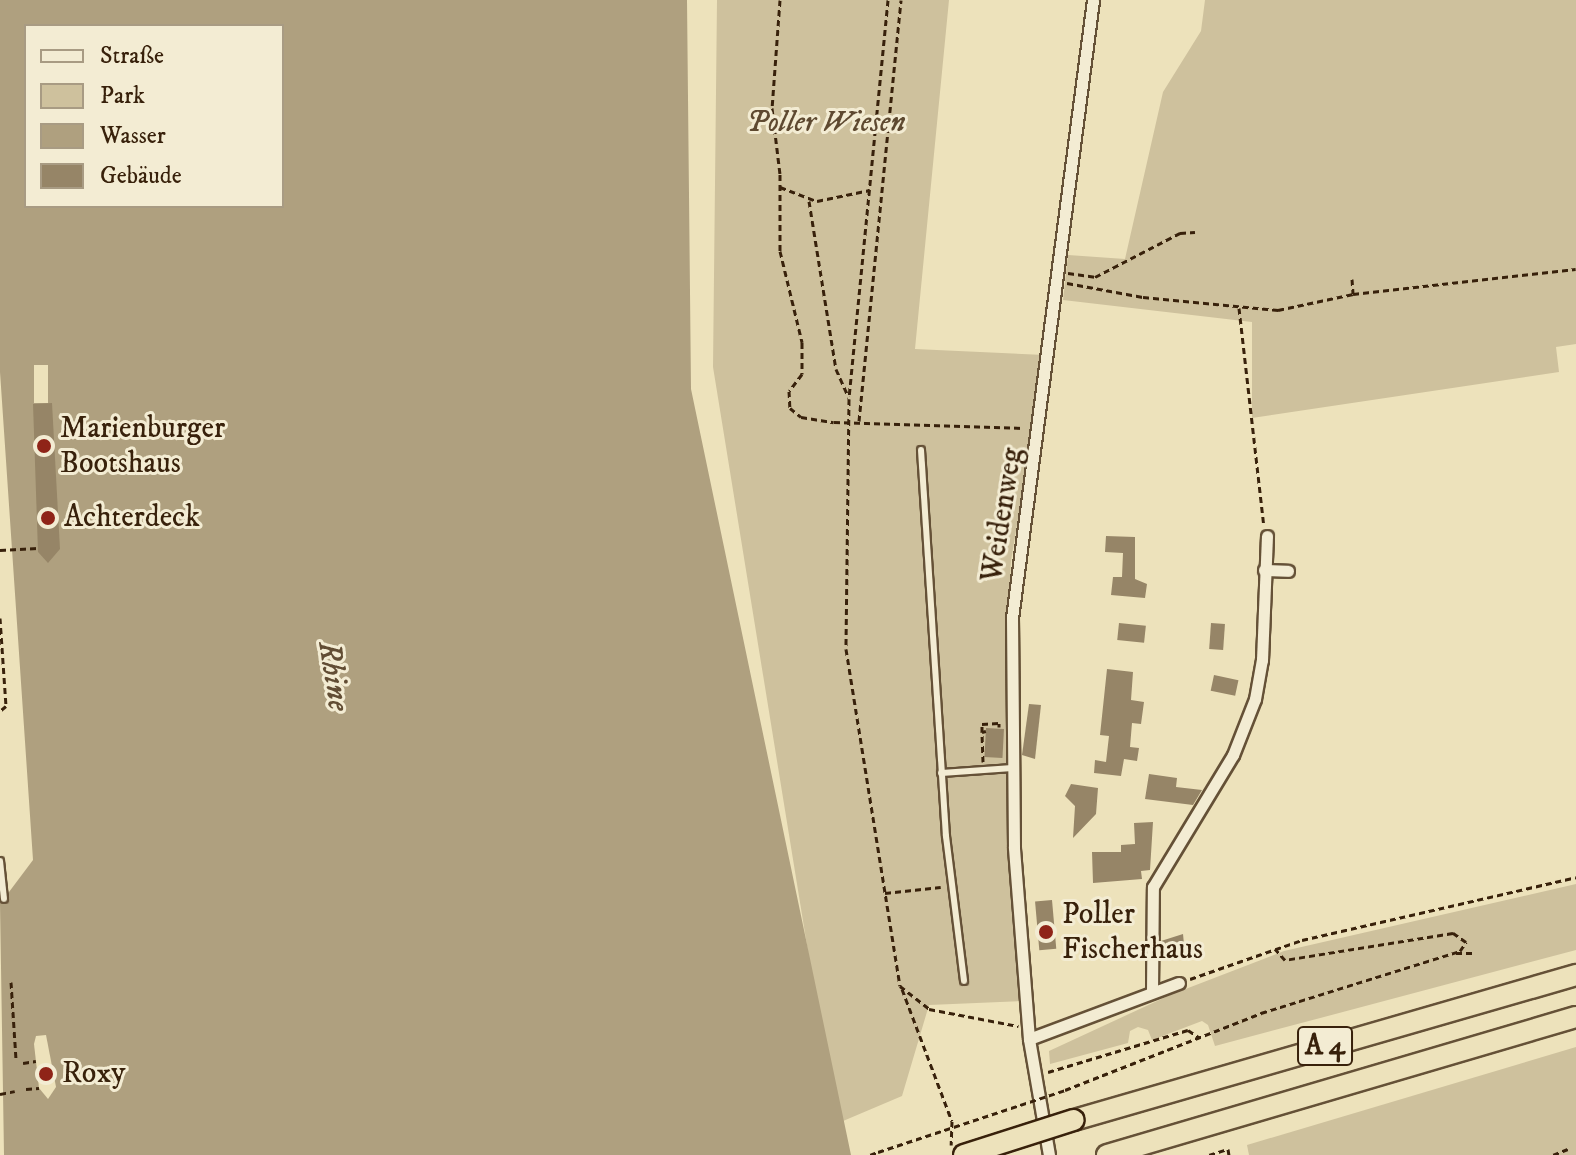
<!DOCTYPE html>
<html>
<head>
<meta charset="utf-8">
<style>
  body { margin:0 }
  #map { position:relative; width:1576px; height:1155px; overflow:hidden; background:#ede2bb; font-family:"IM FELL DW Pica",serif }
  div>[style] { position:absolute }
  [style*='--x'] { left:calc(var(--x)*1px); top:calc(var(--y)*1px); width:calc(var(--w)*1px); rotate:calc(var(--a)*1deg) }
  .green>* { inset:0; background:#cec19d }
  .water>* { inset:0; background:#afa07f }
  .pier>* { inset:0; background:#ede2bb; transform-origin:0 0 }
  .building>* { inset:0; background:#968567; transform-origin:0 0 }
  .path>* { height:3px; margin-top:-1.5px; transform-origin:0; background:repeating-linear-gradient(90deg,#38210b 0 6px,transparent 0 10px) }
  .roads { filter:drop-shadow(2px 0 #655137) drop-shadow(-2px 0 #655137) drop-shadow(0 2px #655137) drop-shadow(0 -2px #655137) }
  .lane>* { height:6px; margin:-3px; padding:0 3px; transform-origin:3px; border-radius:3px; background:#f3ecd3 }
  .street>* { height:11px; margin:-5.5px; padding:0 5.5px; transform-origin:5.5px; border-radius:5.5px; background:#f3ecd3 }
  .highway>* { height:20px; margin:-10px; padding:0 10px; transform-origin:10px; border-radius:10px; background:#ede2bb }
  .path-bridge>* { height:3px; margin-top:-1.5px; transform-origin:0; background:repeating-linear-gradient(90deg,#38210b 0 6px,transparent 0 10px) }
  .bridges { filter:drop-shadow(2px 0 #38210b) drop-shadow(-2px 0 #38210b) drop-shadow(0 2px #38210b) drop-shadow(0 -2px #38210b) }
  .highway-bridge>* { height:20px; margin:-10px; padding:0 10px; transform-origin:10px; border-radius:10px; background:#ede2bb }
  .dots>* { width:22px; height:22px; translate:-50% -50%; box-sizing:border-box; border:4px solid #f3ecd3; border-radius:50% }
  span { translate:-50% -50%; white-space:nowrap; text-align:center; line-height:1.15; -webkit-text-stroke:6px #f3ecd3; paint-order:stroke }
  .shield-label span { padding:2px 6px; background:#f3ecd3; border:2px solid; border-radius:6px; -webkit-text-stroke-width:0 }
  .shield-label { font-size:28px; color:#38210b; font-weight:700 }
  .park-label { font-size:30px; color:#5e4930; font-style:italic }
  .poi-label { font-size:30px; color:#38210b }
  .left { translate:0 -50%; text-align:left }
  .street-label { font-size:30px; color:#38210b }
  .water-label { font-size:32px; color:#624d34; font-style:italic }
  .legend { position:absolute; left:24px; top:24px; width:260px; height:184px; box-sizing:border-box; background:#f3ecd3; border:2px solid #a89b83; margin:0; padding:10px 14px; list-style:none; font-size:24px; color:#38210b }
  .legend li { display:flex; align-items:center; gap:16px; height:40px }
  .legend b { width:40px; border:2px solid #a89b83 }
</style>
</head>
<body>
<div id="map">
  <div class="green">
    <div style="clip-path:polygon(717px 0,949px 0,915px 349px,1045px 355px,1011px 561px,1007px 633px,1008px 844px,1021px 1001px,929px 1005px,902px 1096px,836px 1124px,713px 367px)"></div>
    <div style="clip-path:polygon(1205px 0,1576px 0,1576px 344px,1556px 347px,1559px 372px,1252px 418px,1252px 322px,1063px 300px,1068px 255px,1125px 259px,1163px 92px,1201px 31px)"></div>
    <div style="clip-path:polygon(1576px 884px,1576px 950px,1215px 1046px,1208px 1025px,1202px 1021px,1152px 1040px,1148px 1030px,1138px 1027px,1130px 1031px,1128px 1043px,1050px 1064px,1049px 1051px,1170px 995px,1284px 951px)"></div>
    <div style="clip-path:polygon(1576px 1047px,1576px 1155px,1249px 1155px,1247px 1145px)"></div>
  </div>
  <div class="water">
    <div style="clip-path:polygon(evenodd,0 0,687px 0,691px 389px,851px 1155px,4px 1155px,0 904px,33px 860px,0 372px,0 0,26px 26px,282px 26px,282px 206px,26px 206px,26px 26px)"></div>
  </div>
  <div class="pier">
    <div style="left:34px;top:365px;width:14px;height:38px"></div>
    <div style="clip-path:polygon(46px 1035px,56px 1087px,48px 1099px,39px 1088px,34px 1044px,36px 1036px)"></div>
  </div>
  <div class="building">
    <div style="clip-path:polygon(52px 403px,60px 549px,48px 563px,38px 552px,33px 404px)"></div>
    <div style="clip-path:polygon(1106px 536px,1135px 537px,1135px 579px,1147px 584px,1145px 598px,1111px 595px,1113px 577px,1122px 577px,1123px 553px,1105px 552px)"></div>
    <div style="left:1119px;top:623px;width:27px;height:17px;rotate:6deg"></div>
    <div style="left:1211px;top:623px;width:14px;height:26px;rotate:4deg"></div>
    <div style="clip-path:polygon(1107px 669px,1133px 672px,1131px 700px,1144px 702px,1141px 724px,1132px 723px,1130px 747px,1139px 748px,1137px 761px,1124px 759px,1121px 776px,1094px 773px,1095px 760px,1106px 762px,1109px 736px,1100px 735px)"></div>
    <div style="left:1214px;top:675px;width:25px;height:16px;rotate:12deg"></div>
    <div style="clip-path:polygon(1029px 704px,1041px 705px,1035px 759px,1022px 755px)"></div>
    <div style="left:986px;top:728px;width:18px;height:29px;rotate:3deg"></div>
    <div style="clip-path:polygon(1149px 774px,1177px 778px,1176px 787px,1202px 790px,1193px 805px,1145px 799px)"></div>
    <div style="clip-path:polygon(1071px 784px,1098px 788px,1096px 814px,1073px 838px,1075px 806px,1065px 796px)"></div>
    <div style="clip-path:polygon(1153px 822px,1150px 870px,1141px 871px,1142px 879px,1093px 883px,1092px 852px,1121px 852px,1121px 845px,1135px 844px,1134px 823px)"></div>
    <div style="left:1052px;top:900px;width:49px;height:17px;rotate:85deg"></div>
    <div style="clip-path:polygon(1183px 934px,1185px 955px,1165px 957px,1161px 941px)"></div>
  </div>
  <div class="path">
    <div style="--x:780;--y:0;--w:108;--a:94.2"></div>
    <div style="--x:772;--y:108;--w:66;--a:83.1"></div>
    <div style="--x:780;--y:174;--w:77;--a:90"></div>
    <div style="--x:780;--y:251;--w:94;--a:76.4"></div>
    <div style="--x:802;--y:342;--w:32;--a:90"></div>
    <div style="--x:802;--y:374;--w:21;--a:127"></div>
    <div style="--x:789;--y:391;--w:17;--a:87"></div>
    <div style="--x:790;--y:408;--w:14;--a:39"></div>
    <div style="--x:801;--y:417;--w:33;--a:9"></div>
    <div style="--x:834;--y:422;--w:190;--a:1.8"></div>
    <div style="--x:888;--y:0;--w:401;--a:95.6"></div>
    <div style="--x:849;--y:399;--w:250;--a:90.7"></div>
    <div style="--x:846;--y:649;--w:341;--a:80.9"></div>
    <div style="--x:900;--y:986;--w:37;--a:38"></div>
    <div style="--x:929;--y:1009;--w:91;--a:10.8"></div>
    <div style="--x:780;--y:187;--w:40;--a:21"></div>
    <div style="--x:817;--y:201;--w:54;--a:-11.7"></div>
    <div style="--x:809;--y:201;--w:170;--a:80.9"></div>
    <div style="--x:836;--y:369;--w:30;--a:66"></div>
    <div style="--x:1068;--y:273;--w:27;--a:8"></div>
    <div style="--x:1095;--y:277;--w:96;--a:-27.4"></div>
    <div style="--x:1180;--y:233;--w:15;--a:-4"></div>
    <div style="--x:1352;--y:279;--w:15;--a:86"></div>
    <div style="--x:1067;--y:283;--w:77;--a:10.4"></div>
    <div style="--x:1143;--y:297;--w:136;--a:5.5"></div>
    <div style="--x:1278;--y:310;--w:77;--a:-12"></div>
    <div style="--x:1353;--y:294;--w:224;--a:-6.4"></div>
    <div style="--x:1239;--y:308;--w:219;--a:83.5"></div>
    <div style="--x:859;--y:421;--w:423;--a:-84.3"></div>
    <div style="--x:0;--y:550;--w:38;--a:-3"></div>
    <div style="--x:0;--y:618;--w:88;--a:86.1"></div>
    <div style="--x:6;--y:706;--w:8;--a:140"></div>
    <div style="--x:982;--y:732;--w:8;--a:-90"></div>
    <div style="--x:982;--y:724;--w:17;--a:-3"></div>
    <div style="--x:999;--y:723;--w:4;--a:90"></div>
    <div style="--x:983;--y:762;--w:30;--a:-92"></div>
    <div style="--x:982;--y:732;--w:4;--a:-14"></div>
    <div style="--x:885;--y:893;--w:56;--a:-6.1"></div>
    <div style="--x:1456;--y:953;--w:16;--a:0"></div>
    <div style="--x:1190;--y:979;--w:119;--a:-19.2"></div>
    <div style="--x:1302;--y:940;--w:281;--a:-12.9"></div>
    <div style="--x:11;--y:982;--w:78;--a:86.3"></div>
    <div style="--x:902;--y:989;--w:141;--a:69.3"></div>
    <div style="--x:952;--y:1121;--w:24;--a:92"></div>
    <div style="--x:23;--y:1063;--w:13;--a:-9"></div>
    <div style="--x:1048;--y:1072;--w:146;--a:-16.7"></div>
    <div style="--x:1188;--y:1030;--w:14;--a:34"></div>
    <div style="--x:26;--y:1089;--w:13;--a:-4"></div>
    <div style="--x:1065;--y:1090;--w:211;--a:-21.4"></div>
    <div style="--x:1261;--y:1013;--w:208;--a:-17.3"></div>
    <div style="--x:1460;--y:951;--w:11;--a:-56"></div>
    <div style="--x:1466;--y:942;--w:16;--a:-145"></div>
    <div style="--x:1453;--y:933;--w:170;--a:170.9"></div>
    <div style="--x:1285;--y:960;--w:15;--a:-132"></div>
    <div style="--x:0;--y:1094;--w:15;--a:-11"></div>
    <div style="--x:870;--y:1155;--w:9;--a:-21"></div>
    <div style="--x:1209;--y:1155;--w:20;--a:-18"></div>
    <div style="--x:1228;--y:1149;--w:6;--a:81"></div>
    <div style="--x:1553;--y:1155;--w:16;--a:-22"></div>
  </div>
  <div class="roads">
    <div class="lane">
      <div style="--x:921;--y:450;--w:387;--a:86.3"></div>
      <div style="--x:946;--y:836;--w:146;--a:82.9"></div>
      <div style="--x:941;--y:773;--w:72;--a:-4"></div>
      <div style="--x:0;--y:861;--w:38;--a:84"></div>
    </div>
    <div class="street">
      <div style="--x:1264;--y:570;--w:24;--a:2"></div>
      <div style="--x:1152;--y:992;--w:105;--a:-89.5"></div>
      <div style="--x:1153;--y:887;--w:154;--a:-58.8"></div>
      <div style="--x:1233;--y:755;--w:60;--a:-68.6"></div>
      <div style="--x:1255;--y:699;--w:40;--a:-80"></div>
      <div style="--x:1262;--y:660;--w:124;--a:-87.7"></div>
      <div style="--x:1029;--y:1039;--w:160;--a:-20.5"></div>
      <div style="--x:1049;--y:1155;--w:118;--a:-99.8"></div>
      <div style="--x:1029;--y:1039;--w:193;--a:-94.5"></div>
      <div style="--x:1014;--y:847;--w:229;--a:-90.5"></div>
      <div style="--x:1012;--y:618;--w:623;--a:-82.53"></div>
    </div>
    <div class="highway">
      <div style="--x:1074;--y:1120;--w:523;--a:-16.11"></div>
      <div style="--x:1107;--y:1155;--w:489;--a:-16.4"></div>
    </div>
  </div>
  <div class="path-bridge">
    <div style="--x:878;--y:1152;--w:197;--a:-18.3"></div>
  </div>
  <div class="bridges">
    <div class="highway-bridge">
      <div style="--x:964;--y:1155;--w:115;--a:-17.7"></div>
    </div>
  </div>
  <div class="dots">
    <div style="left:44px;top:446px;background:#8f2418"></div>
    <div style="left:48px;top:518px;background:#8f2418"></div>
    <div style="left:1046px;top:932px;background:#8f2418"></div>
    <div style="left:46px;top:1074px;background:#8f2418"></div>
  </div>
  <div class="shield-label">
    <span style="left:1325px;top:1046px">A 4</span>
  </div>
  <div class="park-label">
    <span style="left:826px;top:123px">Poller Wiesen</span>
  </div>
  <div class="poi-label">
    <span class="left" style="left:60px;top:446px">Marienburger<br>Bootshaus</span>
    <span class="left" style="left:64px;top:518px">Achterdeck</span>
    <span class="left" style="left:1062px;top:932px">Poller<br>Fischerhaus</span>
    <span class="left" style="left:62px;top:1074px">Roxy</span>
  </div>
  <div class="street-label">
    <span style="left:1003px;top:515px;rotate:-81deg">Weidenweg</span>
  </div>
  <div class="water-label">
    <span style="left:333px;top:676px;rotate:81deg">Rhine</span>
  </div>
  <ul class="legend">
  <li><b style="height:10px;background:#f3ecd3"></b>Straße</li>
  <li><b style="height:22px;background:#cec19d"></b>Park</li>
  <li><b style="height:22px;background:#afa07f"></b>Wasser</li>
  <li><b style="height:22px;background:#968567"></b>Gebäude</li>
  </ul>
</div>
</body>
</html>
